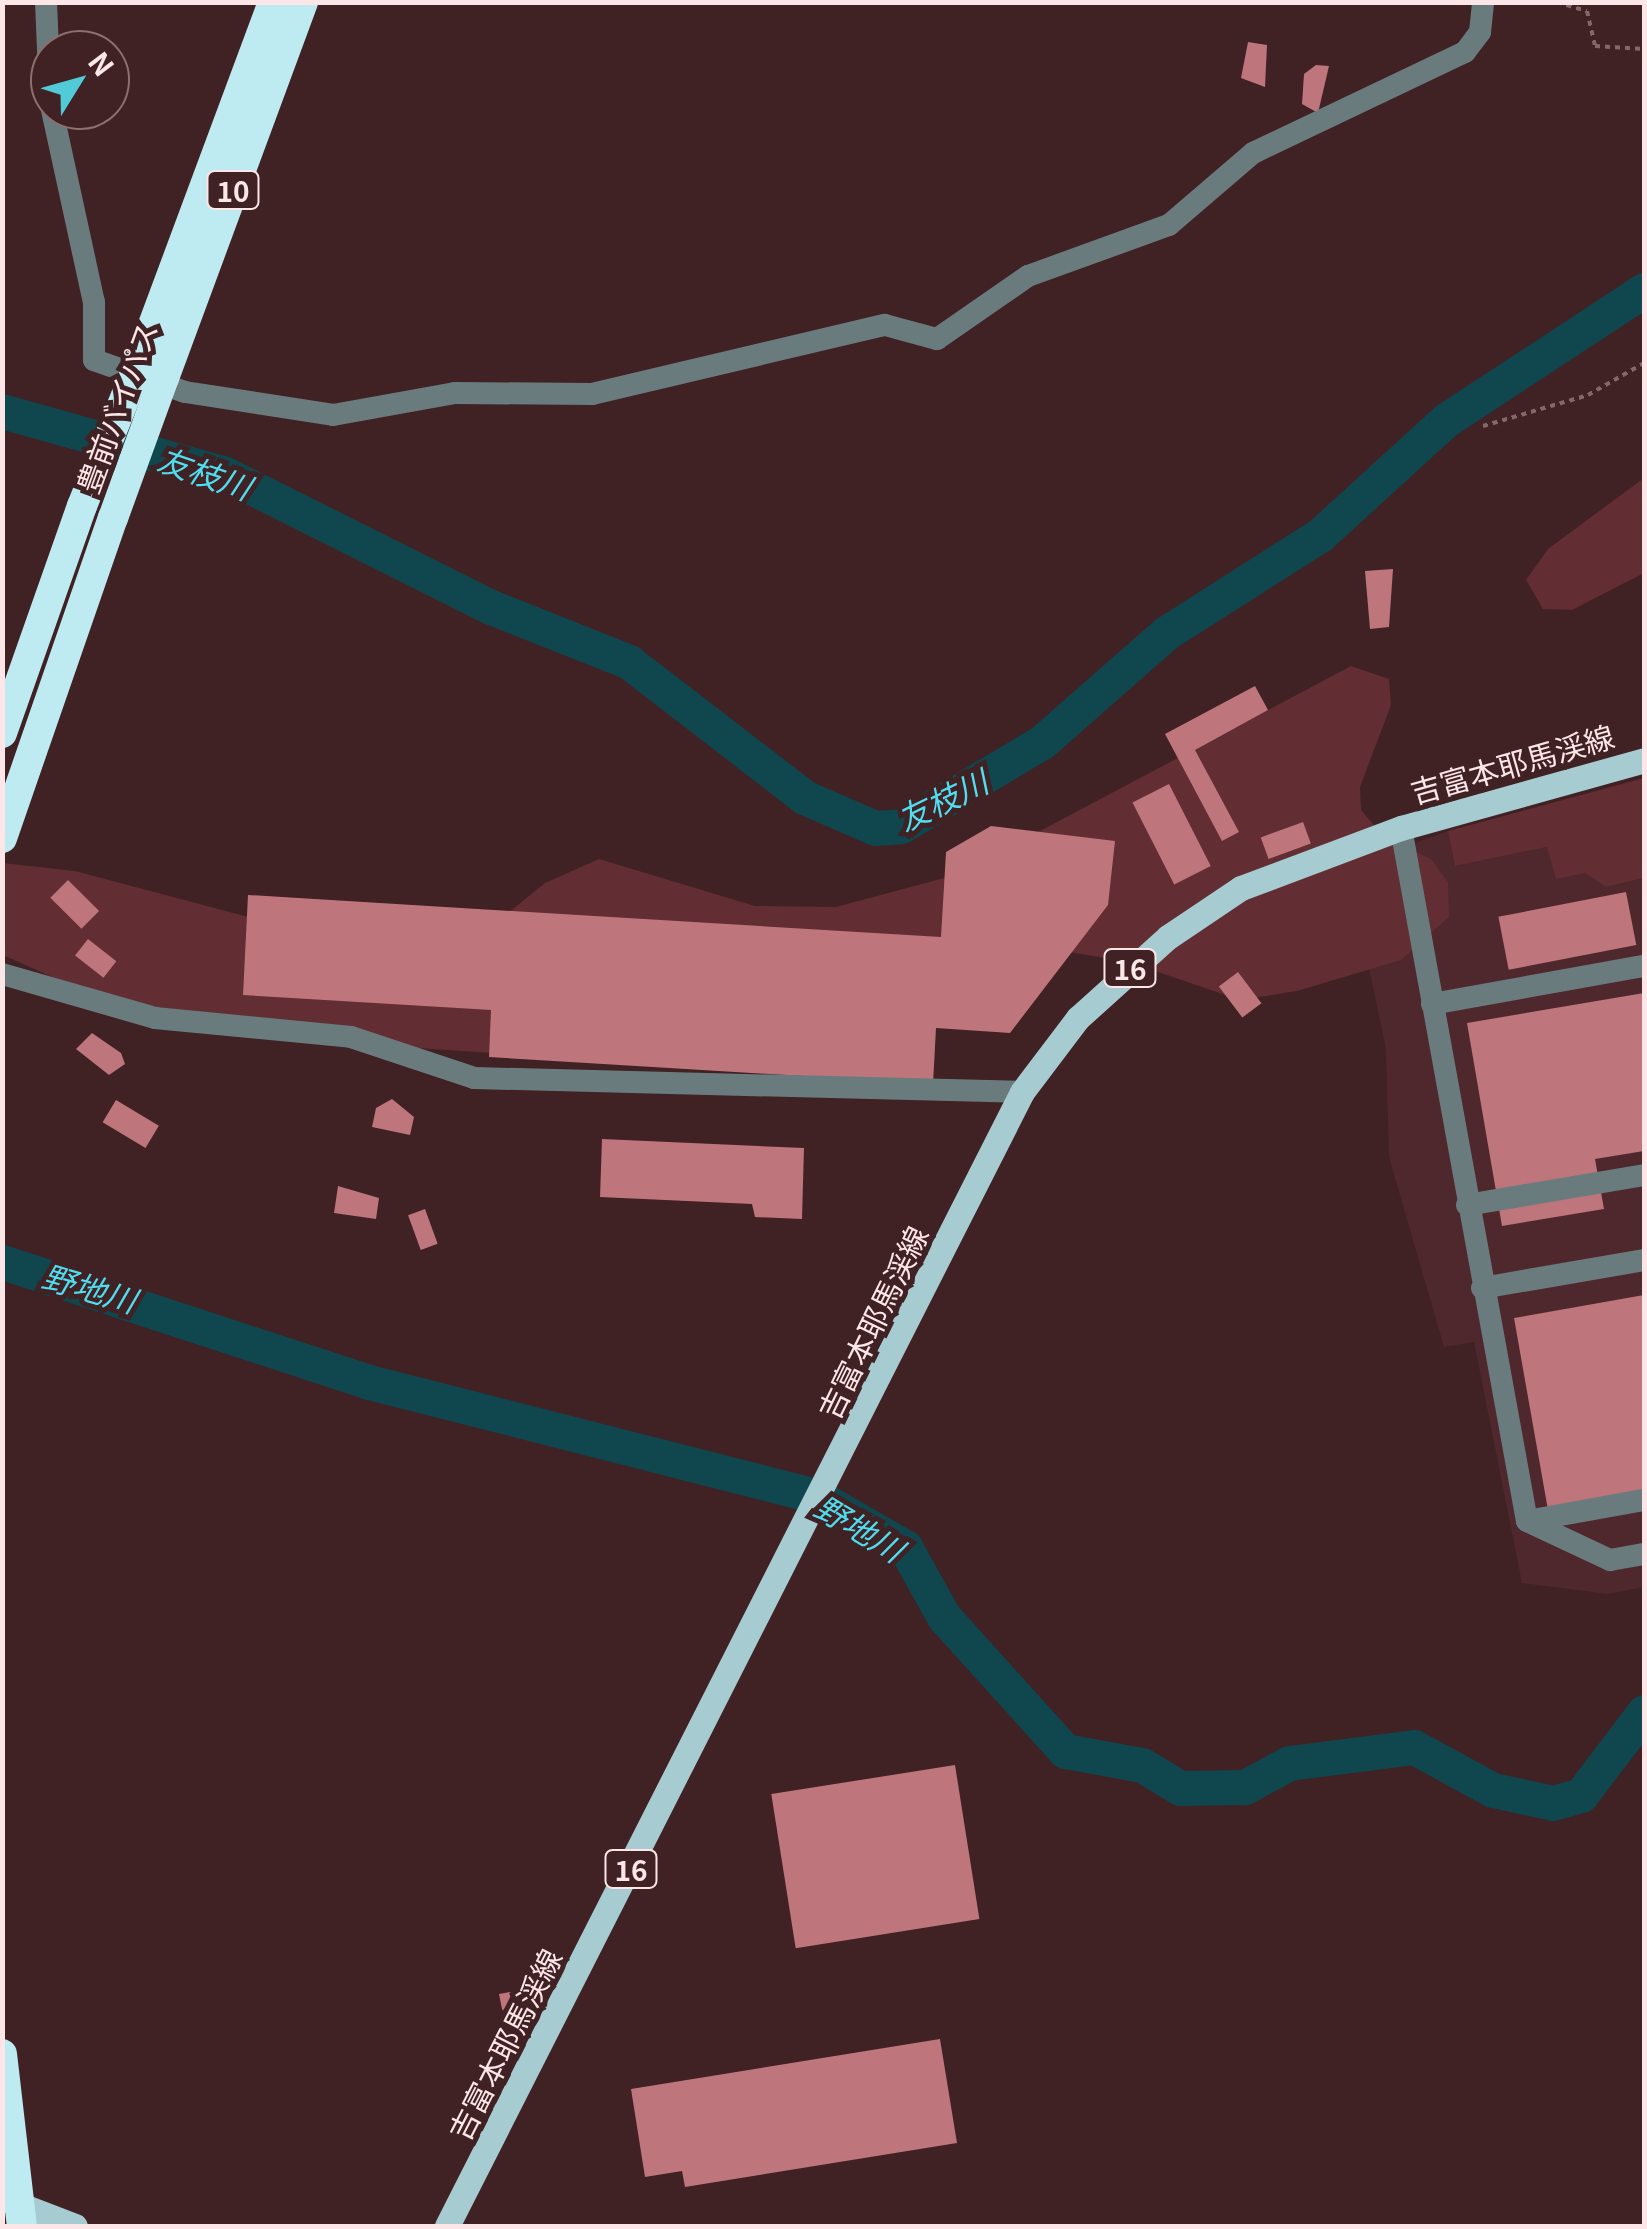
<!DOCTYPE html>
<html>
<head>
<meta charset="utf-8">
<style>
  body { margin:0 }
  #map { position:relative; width:1647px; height:2229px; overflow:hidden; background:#402124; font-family:Georgia,"Noto Sans JP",serif }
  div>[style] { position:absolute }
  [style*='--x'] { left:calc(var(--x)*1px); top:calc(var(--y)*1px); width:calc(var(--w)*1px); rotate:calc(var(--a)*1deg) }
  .built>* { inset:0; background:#4e282c }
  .green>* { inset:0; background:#622d33 }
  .river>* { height:35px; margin:-17.5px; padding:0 17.5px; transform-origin:17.5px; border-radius:17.5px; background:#10464d }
  .building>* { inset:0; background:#be757c; transform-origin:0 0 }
  .path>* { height:4px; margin-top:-2px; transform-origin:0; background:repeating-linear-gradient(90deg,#83676a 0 5px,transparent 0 10px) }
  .minor>* { height:22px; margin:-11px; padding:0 11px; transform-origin:11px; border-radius:11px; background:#697b7d }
  .major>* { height:25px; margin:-12.5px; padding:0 12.5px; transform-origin:12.5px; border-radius:12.5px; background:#a6cbd0 }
  .highway>* { height:30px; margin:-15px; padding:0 15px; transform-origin:15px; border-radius:15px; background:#bdebf1 }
  .highway-bridge>* { height:30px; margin:-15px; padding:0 15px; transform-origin:15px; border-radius:15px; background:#bdebf1 }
  span { translate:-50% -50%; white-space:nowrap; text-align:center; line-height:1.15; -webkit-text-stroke:10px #402124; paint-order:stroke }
  .shield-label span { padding:2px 8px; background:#402124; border:2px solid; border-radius:8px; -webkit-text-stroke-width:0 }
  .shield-label { font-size:28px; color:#fce6e7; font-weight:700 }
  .street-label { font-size:30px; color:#fce6e7 }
  .water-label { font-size:32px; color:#4edeef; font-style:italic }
  .frame { position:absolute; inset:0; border:5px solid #fce6e7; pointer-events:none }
  .north { position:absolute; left:30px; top:30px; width:100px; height:100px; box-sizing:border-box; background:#402124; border:2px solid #8b7072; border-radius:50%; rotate:53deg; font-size:28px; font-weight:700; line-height:40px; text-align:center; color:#fce6e7 }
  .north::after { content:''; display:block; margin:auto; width:35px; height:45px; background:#52cbd9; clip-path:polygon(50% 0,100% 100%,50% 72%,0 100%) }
</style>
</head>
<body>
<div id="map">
  <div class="built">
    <div style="clip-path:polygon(1448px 831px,1455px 866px,1547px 847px,1606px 887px,1644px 878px,1644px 1587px,1608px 1594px,1522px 1583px,1474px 1342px,1444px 1347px,1389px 1157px,1386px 1049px,1362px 935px,1372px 859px)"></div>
  </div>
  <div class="green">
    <div style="clip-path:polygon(1644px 478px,1644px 573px,1572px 610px,1543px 609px,1526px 580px,1548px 549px)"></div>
    <div style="clip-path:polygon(1351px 666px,1389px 679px,1391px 705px,1360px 787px,1361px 810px,1384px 837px,1431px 859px,1448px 882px,1449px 917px,1401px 960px,1297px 991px,1240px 1000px,1129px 962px,1057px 950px,594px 1060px,343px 1043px,90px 994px,3px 955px,3px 863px,75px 871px,271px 923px,508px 913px,545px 883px,599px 859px,755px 906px,836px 907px,959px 874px)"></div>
    <div style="clip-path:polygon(1644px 778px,1644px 878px,1606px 887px,1585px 873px,1556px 879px,1547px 847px,1455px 866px,1448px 831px)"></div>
  </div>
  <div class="river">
    <div style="--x:2;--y:411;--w:230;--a:15.7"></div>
    <div style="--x:223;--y:473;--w:300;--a:26.6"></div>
    <div style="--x:491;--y:607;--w:149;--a:21.7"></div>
    <div style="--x:629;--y:662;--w:221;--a:37.6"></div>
    <div style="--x:804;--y:797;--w:77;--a:23.6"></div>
    <div style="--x:875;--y:828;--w:26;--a:-4"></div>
    <div style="--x:901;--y:826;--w:164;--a:-30.8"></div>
    <div style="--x:1042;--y:742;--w:165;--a:-41.3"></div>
    <div style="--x:1166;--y:633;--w:183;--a:-32.5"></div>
    <div style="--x:1320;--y:535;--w:171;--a:-42.4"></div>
    <div style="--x:1446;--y:420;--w:237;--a:-33.3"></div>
    <div style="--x:2;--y:1262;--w:386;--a:18.1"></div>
    <div style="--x:369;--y:1382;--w:461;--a:14.3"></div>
    <div style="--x:816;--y:1496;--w:103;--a:29.8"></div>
    <div style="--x:905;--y:1547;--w:80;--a:60.9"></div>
    <div style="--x:944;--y:1617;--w:181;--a:47.9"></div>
    <div style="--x:1065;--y:1751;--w:78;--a:10.3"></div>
    <div style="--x:1142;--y:1765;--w:44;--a:31.2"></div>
    <div style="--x:1180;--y:1788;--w:65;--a:-0.9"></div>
    <div style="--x:1245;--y:1787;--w:50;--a:-28.6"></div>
    <div style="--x:1289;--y:1763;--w:126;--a:-7.3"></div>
    <div style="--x:1414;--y:1747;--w:90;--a:28.6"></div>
    <div style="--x:1493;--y:1790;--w:61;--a:12.2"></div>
    <div style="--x:1553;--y:1803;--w:29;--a:-16"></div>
    <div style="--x:1581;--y:1795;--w:104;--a:-52.8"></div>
  </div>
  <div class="building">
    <div style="clip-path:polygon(1248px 42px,1267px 45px,1265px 87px,1241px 78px)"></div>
    <div style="clip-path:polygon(1316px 65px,1329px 66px,1318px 113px,1302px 104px,1304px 74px)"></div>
    <div style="clip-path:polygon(1393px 569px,1389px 627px,1370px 629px,1365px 571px)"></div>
    <div style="clip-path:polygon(1255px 686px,1268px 710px,1195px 750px,1239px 832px,1222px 841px,1165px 734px)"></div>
    <div style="left:1169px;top:784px;width:92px;height:41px;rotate:63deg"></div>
    <div style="left:1303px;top:822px;width:23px;height:45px;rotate:70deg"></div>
    <div style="clip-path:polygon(991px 826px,1115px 841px,1108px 905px,1010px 1033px,936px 1028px,933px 1084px,489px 1057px,491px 1010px,243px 995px,248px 895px,941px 937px,946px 852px)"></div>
    <div style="left:68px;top:880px;width:44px;height:25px;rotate:45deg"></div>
    <div style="left:1626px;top:892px;width:54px;height:130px;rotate:79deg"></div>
    <div style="left:88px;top:939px;width:36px;height:21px;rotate:38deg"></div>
    <div style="left:1238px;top:972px;width:39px;height:24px;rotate:53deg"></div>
    <div style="clip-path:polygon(1644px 993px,1644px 1151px,1595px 1159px,1604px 1209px,1502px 1226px,1467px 1023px)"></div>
    <div style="clip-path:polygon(92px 1033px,121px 1053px,125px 1064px,109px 1075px,76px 1049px)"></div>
    <div style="clip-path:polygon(392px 1099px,414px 1117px,410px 1135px,372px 1127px,376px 1108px)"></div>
    <div style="left:116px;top:1100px;width:50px;height:26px;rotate:31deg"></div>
    <div style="clip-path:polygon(602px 1139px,804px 1148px,802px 1219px,755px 1217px,752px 1204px,600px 1197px)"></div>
    <div style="clip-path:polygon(338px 1186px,379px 1198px,376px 1219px,334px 1213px)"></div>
    <div style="left:425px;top:1209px;width:37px;height:18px;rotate:70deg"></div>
    <div style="clip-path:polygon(1644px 1295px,1644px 1494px,1548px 1510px,1514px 1318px)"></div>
    <div style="left:955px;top:1765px;width:156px;height:186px;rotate:81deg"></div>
    <div style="clip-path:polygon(539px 1987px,547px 2005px,534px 2016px,509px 2018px,502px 2009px,499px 1994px)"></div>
    <div style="clip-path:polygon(940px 2039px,957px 2143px,685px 2187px,682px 2171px,645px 2177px,631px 2089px)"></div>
  </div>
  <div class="path">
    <div style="--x:1557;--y:2;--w:31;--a:17"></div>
    <div style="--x:1587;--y:11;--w:36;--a:77"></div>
    <div style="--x:1595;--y:46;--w:49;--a:3.5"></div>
    <div style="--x:1483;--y:426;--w:109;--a:-16.4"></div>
    <div style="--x:1588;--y:395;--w:64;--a:-29.7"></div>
  </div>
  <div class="minor">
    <div style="--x:46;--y:2;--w:94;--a:87.6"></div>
    <div style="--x:52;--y:110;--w:197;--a:77.7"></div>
    <div style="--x:94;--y:302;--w:58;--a:90"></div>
    <div style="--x:94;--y:360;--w:96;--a:19.4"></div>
    <div style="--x:185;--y:392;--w:150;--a:8.8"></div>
    <div style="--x:333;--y:415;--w:124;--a:-10.2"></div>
    <div style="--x:455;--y:393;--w:137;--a:0.4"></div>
    <div style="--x:592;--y:394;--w:301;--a:-13.3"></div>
    <div style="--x:885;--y:325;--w:54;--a:15.1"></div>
    <div style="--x:937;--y:339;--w:111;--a:-34.7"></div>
    <div style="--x:1028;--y:276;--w:150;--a:-19.9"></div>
    <div style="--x:1169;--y:225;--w:111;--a:-40.6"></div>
    <div style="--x:1253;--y:153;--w:235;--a:-25.5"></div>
    <div style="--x:1465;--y:52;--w:25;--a:-53"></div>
    <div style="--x:1480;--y:32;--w:30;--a:-84"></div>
    <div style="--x:1401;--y:828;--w:704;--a:79.7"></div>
    <div style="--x:1527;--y:1521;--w:92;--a:25.2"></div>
    <div style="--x:1610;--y:1560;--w:35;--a:-10"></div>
    <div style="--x:2;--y:974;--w:159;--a:16"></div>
    <div style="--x:155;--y:1018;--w:197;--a:5.5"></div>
    <div style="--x:351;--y:1037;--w:130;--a:18.4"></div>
    <div style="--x:474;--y:1078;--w:548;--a:1.46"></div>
    <div style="--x:1432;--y:1004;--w:215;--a:-10.2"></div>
    <div style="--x:1467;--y:1205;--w:180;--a:-9.6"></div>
    <div style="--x:1482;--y:1288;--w:164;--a:-9.8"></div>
    <div style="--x:1527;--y:1521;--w:119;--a:-10.2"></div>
  </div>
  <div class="major">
    <div style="--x:2;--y:2198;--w:78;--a:21"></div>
    <div style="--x:447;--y:2226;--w:1271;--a:-63.11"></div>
    <div style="--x:1022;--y:1092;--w:93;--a:-52.9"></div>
    <div style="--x:1078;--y:1018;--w:121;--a:-42"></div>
    <div style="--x:1168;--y:937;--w:88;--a:-33.9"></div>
    <div style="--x:1241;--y:888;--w:171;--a:-20.6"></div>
    <div style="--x:1401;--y:828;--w:252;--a:-15.6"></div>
  </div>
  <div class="highway">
    <div style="--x:137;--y:368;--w:390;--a:-69.6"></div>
    <div style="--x:164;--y:378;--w:401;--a:-69.7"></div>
    <div style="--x:2;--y:733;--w:241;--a:-70.6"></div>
    <div style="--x:2;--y:838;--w:339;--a:-70.9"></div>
    <div style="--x:2;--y:2054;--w:173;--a:83.4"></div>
  </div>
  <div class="highway-bridge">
    <div style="--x:82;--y:506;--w:149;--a:-68.3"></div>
    <div style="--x:113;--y:518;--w:149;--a:-70"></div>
  </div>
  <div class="shield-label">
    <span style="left:233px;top:190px">10</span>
    <span style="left:1130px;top:968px">16</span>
    <span style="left:631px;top:1869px">16</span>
  </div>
  <div class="street-label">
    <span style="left:116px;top:407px;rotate:-70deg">豊前バイパス</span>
    <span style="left:1512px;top:763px;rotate:-16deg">吉富本耶馬渓線</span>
    <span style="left:872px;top:1322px;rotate:-64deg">吉富本耶馬渓線</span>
    <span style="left:504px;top:2044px;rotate:-63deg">吉富本耶馬渓線</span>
  </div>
  <div class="water-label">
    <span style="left:205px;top:472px;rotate:19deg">友枝川</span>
    <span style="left:942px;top:799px;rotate:-26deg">友枝川</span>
    <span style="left:90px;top:1287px;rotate:16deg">野地川</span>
    <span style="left:860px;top:1527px;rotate:31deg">野地川</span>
  </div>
  <div class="frame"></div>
  <div class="north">N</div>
</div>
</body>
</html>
